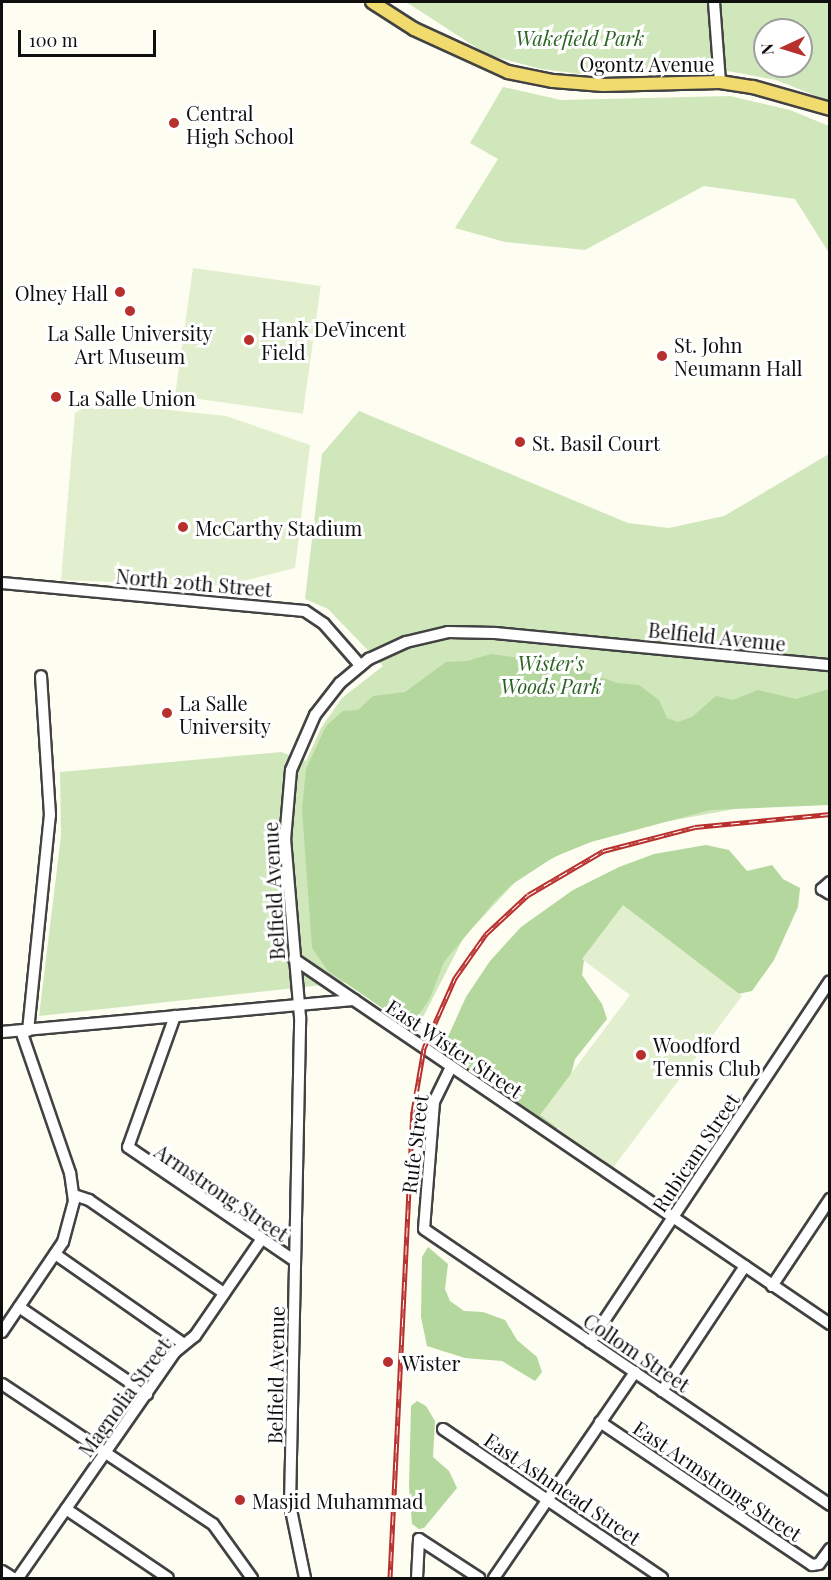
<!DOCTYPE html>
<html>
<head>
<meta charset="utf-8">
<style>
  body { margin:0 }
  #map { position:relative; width:831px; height:1580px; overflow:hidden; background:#fefdf1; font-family:"Playfair Display",serif }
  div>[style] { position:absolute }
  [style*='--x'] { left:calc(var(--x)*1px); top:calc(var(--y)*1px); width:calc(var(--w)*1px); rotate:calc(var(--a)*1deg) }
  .green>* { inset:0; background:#d0e7bc }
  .forest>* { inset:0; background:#b3d79c }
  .pitch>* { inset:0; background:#e1efce; transform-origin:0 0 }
  .roads { filter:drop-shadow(2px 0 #424242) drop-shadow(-2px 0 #424242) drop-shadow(0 2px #424242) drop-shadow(0 -2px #424242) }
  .minor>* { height:10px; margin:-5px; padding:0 5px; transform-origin:5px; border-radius:5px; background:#fff }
  .major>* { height:12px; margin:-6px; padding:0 6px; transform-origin:6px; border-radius:6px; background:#f1da6e }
  .rail>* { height:5px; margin-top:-2.5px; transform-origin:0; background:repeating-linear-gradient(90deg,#fff 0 9px,#b8302d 0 18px); box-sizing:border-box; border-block:2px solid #b8302d }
  .dots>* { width:16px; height:16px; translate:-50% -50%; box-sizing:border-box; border:3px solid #fff; border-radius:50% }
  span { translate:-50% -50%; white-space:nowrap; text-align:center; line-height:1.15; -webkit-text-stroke:6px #fff; paint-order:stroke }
  .park-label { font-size:20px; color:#2b6422; font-style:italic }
  .street-label { font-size:20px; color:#0f0f0f }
  .poi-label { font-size:20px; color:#0f0f0f }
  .left { translate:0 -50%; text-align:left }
  .right { translate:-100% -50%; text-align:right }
  .frame { position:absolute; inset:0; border:3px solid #0f0f0f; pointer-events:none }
  .north { position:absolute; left:753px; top:18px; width:60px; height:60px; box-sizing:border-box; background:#fff; border:2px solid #9f9f9f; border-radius:50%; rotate:266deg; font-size:16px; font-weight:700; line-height:24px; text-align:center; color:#0f0f0f }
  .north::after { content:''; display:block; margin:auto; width:21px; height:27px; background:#b8302d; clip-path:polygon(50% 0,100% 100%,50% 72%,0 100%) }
  .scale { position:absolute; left:18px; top:30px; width:138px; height:27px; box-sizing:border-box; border:3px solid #0f0f0f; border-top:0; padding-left:8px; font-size:18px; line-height:21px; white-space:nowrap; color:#0f0f0f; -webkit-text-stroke:4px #fff; paint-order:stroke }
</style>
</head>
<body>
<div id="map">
  <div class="green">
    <div style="clip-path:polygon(evenodd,406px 2px,829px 2px,829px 101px,776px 80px,700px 66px,581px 74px,541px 69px,488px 55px,406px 2px,765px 30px,801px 30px,801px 66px,765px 66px,765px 30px)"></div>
    <div style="clip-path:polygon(503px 87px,561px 100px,730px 96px,790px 110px,829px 126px,829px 253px,795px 199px,704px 186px,585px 250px,505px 242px,455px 228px,498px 159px,470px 143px)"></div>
    <div style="clip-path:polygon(359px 411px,628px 523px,669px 528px,724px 516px,829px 454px,829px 801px,740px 808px,599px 834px,523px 874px,464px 937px,420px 1023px,349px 982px,39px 1016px,61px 836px,60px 772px,281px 752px,306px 761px,321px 728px,342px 698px,383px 666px,328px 609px,305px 599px,322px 454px)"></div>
  </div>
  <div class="forest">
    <div style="clip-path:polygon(491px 654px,563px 664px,617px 683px,639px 685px,659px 700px,667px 718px,678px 722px,692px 717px,716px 696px,733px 700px,758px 690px,796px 699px,829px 689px,829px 805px,710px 810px,591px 842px,554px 857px,511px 885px,494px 902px,444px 962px,430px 998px,416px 1019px,404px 1023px,328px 971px,312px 948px,302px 809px,306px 769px,326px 726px,343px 711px,358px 710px,373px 696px,405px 692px,446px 662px,467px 661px)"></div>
    <div style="clip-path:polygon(706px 845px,729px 850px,747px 871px,772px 865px,783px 879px,800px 888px,798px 907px,774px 960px,752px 991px,738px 994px,584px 960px,582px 975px,602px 1004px,607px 1019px,575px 1059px,557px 1129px,449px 1055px,446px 1041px,466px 997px,490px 961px,521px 927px,573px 890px,619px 867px,654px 854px)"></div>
    <div style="clip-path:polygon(428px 1247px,448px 1264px,445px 1289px,450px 1301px,464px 1311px,483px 1312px,505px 1320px,517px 1340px,537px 1357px,542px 1372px,535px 1381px,502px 1361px,465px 1358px,427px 1346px,421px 1317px,422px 1257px)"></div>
    <div style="clip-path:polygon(417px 1401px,426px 1406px,435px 1421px,433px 1457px,449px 1471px,457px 1488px,424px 1528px,419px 1529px,412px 1524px,409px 1486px,411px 1406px)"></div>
  </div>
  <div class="pitch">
    <div style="left:193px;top:268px;width:129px;height:129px;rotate:8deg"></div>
    <div style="clip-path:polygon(94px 402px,226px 416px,310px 445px,295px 568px,223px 586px,61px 580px,75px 413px)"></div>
    <div style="clip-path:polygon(623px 905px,742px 996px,612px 1169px,540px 1115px,630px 995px,582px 959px)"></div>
  </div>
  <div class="roads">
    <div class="minor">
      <div style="--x:714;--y:2;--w:80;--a:85.7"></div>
      <div style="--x:2;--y:583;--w:304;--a:5.3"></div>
      <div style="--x:305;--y:611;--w:23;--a:34"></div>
      <div style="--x:324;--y:624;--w:55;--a:48.7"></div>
      <div style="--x:830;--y:882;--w:11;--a:139"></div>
      <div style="--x:822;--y:889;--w:9;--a:32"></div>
      <div style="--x:294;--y:959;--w:73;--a:34.3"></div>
      <div style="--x:175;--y:1016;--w:139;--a:109.7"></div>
      <div style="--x:128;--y:1147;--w:202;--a:34.3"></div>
      <div style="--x:28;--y:1031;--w:217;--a:-84.2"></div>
      <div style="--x:50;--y:815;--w:139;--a:-93.7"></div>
      <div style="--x:2;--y:1032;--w:353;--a:-5.2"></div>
      <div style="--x:354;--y:1000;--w:576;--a:34.24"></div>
      <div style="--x:451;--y:1067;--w:39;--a:116"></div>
      <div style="--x:434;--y:1102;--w:127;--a:94.5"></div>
      <div style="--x:424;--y:1229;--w:491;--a:34.2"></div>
      <div style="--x:74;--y:1195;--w:16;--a:18"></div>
      <div style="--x:89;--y:1200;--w:164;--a:34.6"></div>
      <div style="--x:55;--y:1254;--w:157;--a:34.9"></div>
      <div style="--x:772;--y:1286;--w:105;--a:-56.3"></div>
      <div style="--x:19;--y:1307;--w:155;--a:34.2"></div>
      <div style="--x:2;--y:1332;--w:109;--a:-55.9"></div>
      <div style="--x:63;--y:1242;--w:42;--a:-75"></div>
      <div style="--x:74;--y:1201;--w:28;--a:-98"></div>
      <div style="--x:70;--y:1173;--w:150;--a:-109"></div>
      <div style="--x:590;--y:1342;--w:433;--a:-56.4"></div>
      <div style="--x:2;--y:1384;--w:253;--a:33.6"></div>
      <div style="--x:213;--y:1524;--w:67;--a:54.2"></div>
      <div style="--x:662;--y:1391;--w:150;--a:-56.4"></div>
      <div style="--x:600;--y:1422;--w:256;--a:34"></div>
      <div style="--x:812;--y:1565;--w:7;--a:-8"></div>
      <div style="--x:819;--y:1564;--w:19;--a:-54"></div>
      <div style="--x:443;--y:1429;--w:265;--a:34.2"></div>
      <div style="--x:66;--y:1509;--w:123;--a:34.1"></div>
      <div style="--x:2;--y:1571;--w:13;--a:32"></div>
      <div style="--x:18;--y:1578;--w:275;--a:-55.2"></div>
      <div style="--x:175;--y:1352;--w:26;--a:-39"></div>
      <div style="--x:195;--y:1336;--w:116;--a:-55.5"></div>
      <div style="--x:305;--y:1578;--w:75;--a:-101.6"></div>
      <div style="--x:290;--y:1505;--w:488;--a:-88.8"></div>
      <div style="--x:300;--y:1017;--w:178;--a:-94.8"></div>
      <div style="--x:285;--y:840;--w:70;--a:-85.1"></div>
      <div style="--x:291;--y:770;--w:60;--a:-66.4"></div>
      <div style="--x:315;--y:715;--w:41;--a:-52"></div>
      <div style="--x:340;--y:683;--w:38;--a:-40"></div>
      <div style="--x:369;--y:659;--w:41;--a:-24.7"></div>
      <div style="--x:406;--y:642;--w:43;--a:-13.4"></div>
      <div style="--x:448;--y:632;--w:47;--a:1.2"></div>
      <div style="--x:495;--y:633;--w:337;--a:5.5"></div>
      <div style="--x:417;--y:1578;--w:39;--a:-87"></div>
      <div style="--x:419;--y:1539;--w:72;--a:33"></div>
      <div style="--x:494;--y:1578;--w:250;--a:-55.6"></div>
    </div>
    <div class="major">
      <div style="--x:372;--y:2;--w:50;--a:32.7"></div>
      <div style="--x:414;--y:29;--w:103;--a:24.6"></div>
      <div style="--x:508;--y:72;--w:46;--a:11.3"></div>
      <div style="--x:553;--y:81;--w:50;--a:4.6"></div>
      <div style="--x:603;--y:85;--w:117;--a:-1.5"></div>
      <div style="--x:720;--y:82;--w:33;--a:9"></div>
      <div style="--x:753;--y:87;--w:80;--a:15.9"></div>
    </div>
  </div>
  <div class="rail">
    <div style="--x:390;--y:1578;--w:467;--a:-87.2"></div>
    <div style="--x:413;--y:1112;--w:65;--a:-80.2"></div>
    <div style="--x:424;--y:1048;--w:77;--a:-66.1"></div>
    <div style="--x:455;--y:978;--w:54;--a:-54.8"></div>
    <div style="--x:486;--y:934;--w:57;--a:-42.9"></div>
    <div style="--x:528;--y:895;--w:87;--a:-30.4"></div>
    <div style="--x:603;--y:851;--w:95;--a:-14.6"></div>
    <div style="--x:695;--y:827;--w:136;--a:-5.5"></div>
  </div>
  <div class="dots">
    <div style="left:174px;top:123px;background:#b8302d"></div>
    <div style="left:120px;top:292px;background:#b8302d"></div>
    <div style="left:130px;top:311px;background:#b8302d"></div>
    <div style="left:249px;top:340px;background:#b8302d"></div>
    <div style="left:662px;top:356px;background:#b8302d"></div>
    <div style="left:56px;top:397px;background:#b8302d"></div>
    <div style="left:520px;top:442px;background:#b8302d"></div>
    <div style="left:183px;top:527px;background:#b8302d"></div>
    <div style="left:167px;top:713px;background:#b8302d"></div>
    <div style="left:641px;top:1055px;background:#b8302d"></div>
    <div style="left:388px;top:1362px;background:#b8302d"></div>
    <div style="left:240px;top:1500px;background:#b8302d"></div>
  </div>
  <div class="park-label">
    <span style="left:580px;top:37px">Wakefield Park</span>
    <span style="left:551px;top:674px">Wister's<br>Woods Park</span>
  </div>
  <div class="street-label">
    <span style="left:647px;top:63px">Ogontz Avenue</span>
    <span style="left:194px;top:582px;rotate:5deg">North 20th Street</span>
    <span style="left:717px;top:636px;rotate:6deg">Belfield Avenue</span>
    <span style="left:273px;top:891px;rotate:-93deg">Belfield Avenue</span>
    <span style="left:455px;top:1048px;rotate:34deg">East Wister Street</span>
    <span style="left:414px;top:1144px;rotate:-83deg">Rufe Street</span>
    <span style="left:695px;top:1152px;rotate:-56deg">Rubicam Street</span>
    <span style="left:222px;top:1192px;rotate:34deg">Armstrong Street</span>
    <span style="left:637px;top:1352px;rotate:34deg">Collom Street</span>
    <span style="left:275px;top:1375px;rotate:-89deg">Belfield Avenue</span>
    <span style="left:124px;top:1397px;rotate:-54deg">Magnolia Street</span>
    <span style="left:718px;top:1480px;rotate:34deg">East Armstrong Street</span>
    <span style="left:563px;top:1488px;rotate:34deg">East Ashmead Street</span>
  </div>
  <div class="poi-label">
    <span class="left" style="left:186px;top:124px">Central<br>High School</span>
    <span class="right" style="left:108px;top:292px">Olney Hall</span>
    <span class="left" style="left:261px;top:340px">Hank DeVincent<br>Field</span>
    <span style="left:130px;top:344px">La Salle University<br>Art Museum</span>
    <span class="left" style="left:674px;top:356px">St. John<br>Neumann Hall</span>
    <span class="left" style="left:68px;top:397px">La Salle Union</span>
    <span class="left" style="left:532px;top:442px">St. Basil Court</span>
    <span class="left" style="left:195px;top:527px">McCarthy Stadium</span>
    <span class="left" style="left:179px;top:714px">La Salle<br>University</span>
    <span class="left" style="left:653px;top:1056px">Woodford<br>Tennis Club</span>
    <span class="left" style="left:402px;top:1362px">Wister</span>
    <span class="left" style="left:252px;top:1500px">Masjid Muhammad</span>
  </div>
  <div class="frame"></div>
  <div class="north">N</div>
  <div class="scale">100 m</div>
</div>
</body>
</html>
